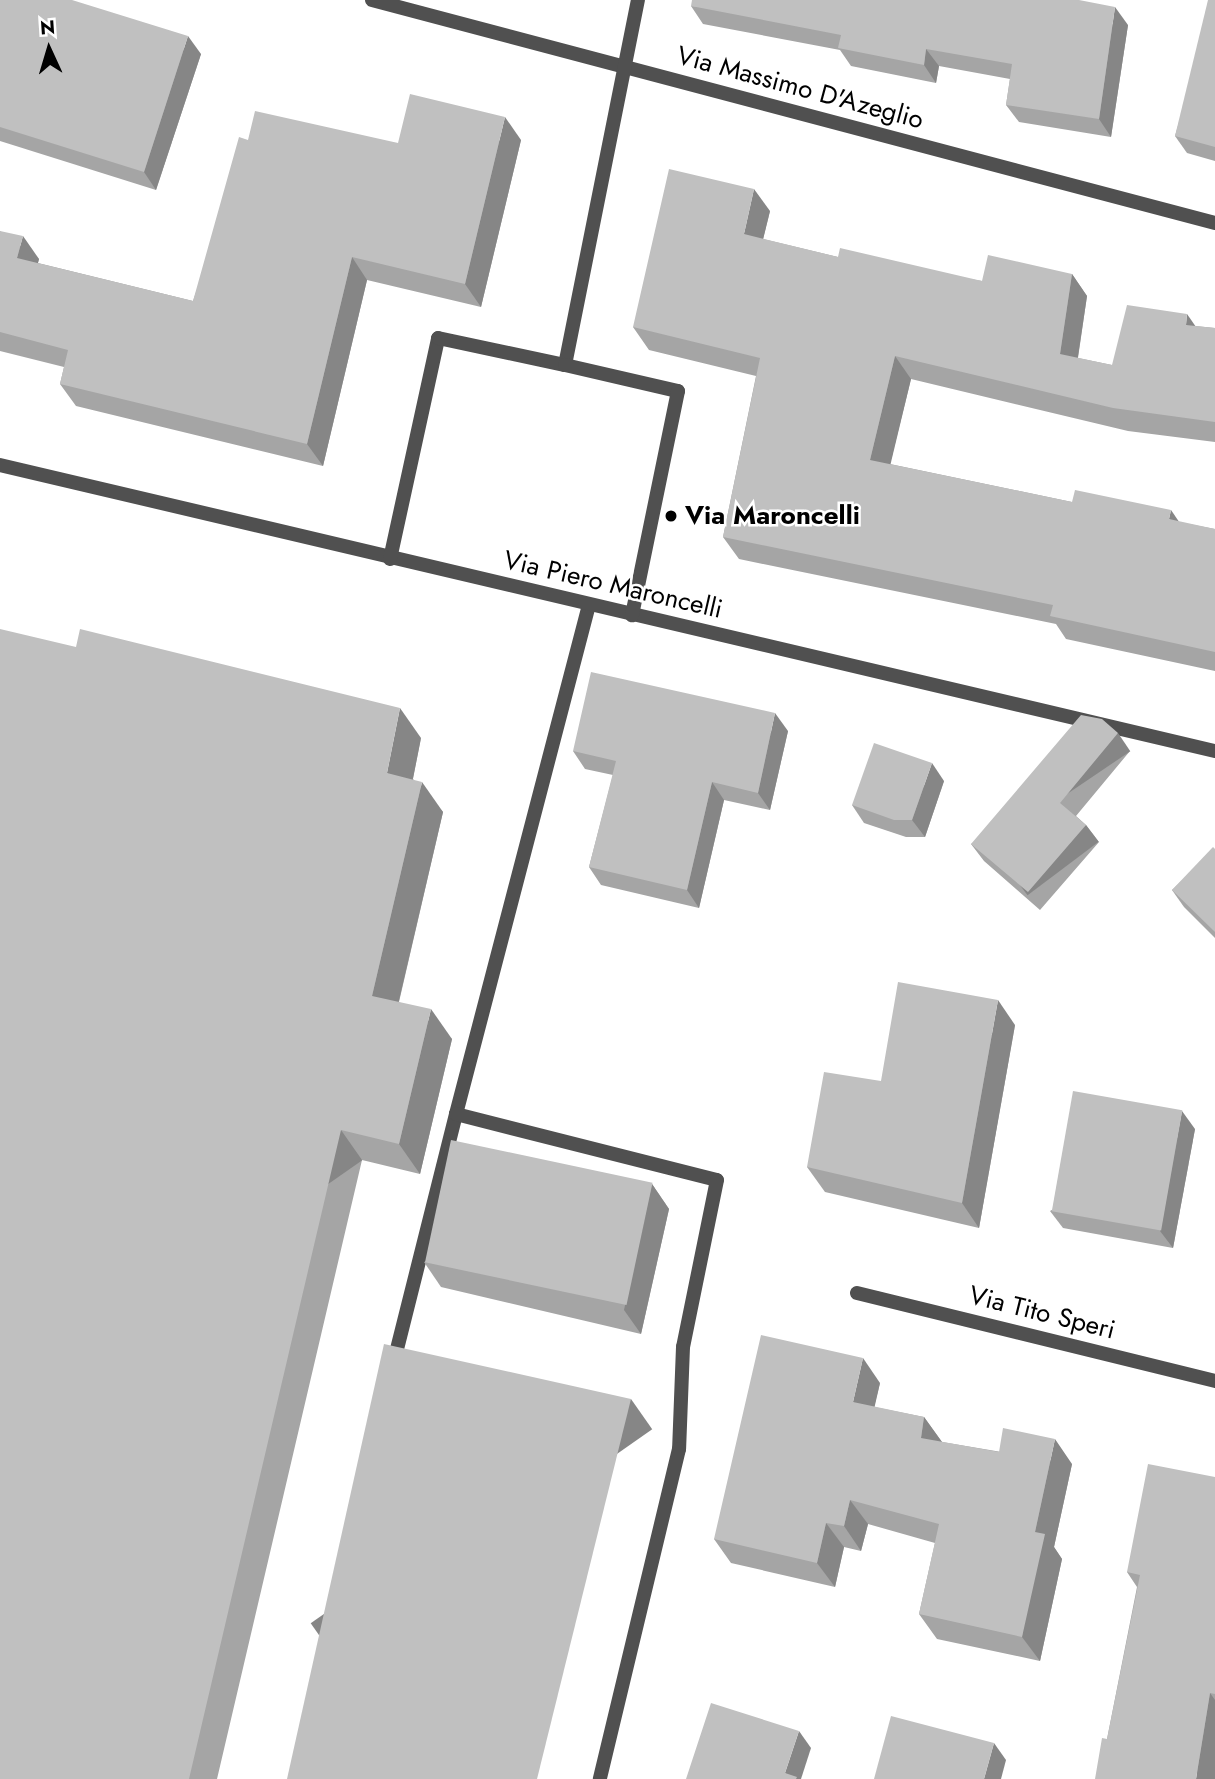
<!DOCTYPE html>
<html>
<head>
<meta charset="utf-8">
<style>
  body { margin:0 }
  #map { position:relative; width:1215px; height:1779px; overflow:hidden; background:#fff; font-family:Jost,sans-serif }
  div>[style] { position:absolute }
  [style*='--x'] { left:calc(var(--x)*1px); top:calc(var(--y)*1px); width:calc(var(--w)*1px); rotate:calc(var(--a)*1deg) }
  .service>* { height:14px; margin:-7px; padding:0 7px; transform-origin:7px; border-radius:7px; background:#505050 }
  .minor>* { height:14px; margin:-7px; padding:0 7px; transform-origin:7px; border-radius:7px; background:#505050 }
  .wall>* { inset:0; background:#a5a5a5 }
  .shaded-wall>* { inset:0; background:#868686; transform-origin:0 0 }
  .building>* { inset:0; background:#c0c0c0; transform-origin:0 0 }
  .dots>* { width:19px; height:19px; translate:-50% -50%; box-sizing:border-box; border:4px solid #fff; border-radius:50% }
  span { translate:-50% -50%; white-space:nowrap; text-align:center; line-height:1.15; -webkit-text-stroke:5px #fff; paint-order:stroke }
  .street-label { font-size:26px; color:#000 }
  .poi-label { font-size:26px; color:#000; font-weight:700 }
  .left { translate:0 -50%; text-align:left }
  .north { position:absolute; left:14px; top:14px; width:70px; height:70px; -webkit-text-stroke:5px #fff; paint-order:stroke; rotate:356deg; font-size:19px; font-weight:700; line-height:28px; text-align:center; color:#000 }
  .north::after { content:''; display:block; margin:auto; width:24px; height:32px; background:#000; clip-path:polygon(50% 0,100% 100%,50% 72%,0 100%) }
</style>
</head>
<body>
<div id="map">
  <div class="service">
    <div style="--x:456;--y:1114;--w:526;--a:-75.36"></div>
    <div style="--x:393;--y:1365;--w:259;--a:-75.9"></div>
    <div style="--x:456;--y:1114;--w:269;--a:14.2"></div>
    <div style="--x:717;--y:1180;--w:170;--a:101.5"></div>
    <div style="--x:683;--y:1347;--w:102;--a:92.2"></div>
    <div style="--x:679;--y:1449;--w:339;--a:103.5"></div>
  </div>
  <div class="minor">
    <div style="--x:372;--y:0;--w:872;--a:14.82"></div>
    <div style="--x:565;--y:365;--w:372;--a:-78.7"></div>
    <div style="--x:0;--y:465;--w:1248;--a:13.25"></div>
    <div style="--x:390;--y:559;--w:226;--a:-77.7"></div>
    <div style="--x:438;--y:338;--w:130;--a:12"></div>
    <div style="--x:565;--y:365;--w:116;--a:13"></div>
    <div style="--x:678;--y:391;--w:229;--a:101.6"></div>
    <div style="--x:857;--y:1293;--w:369;--a:13.8"></div>
  </div>
  <div class="wall">
    <div style="clip-path:polygon(0 0,201px 54px,156px 190px,0 141px)"></div>
    <div style="clip-path:polygon(1215px 0,1215px 161px,1187px 153px,1175px 136px)"></div>
    <div style="clip-path:polygon(691px 6px,1128px 25px,1111px 137px,1019px 122px,1006px 105px,1010px 79px,939px 66px,936px 83px,851px 66px,840px 50px,703px 24px)"></div>
    <div style="clip-path:polygon(248px 140px,398px 143px,521px 140px,481px 307px,367px 280px,323px 466px,76px 406px,60px 384px,64px 367px,0 351px,0 231px,39px 259px,38px 263px,193px 301px)"></div>
    <div style="clip-path:polygon(770px 211px,763px 239px,838px 257px,982px 281px,1072px 274px,1087px 296px,1078px 358px,1112px 365px,1195px 326px,1215px 328px,1215px 442px,1128px 431px,911px 379px,890px 464px,1072px 502px,1215px 529px,1215px 671px,1066px 639px,1056px 624px,739px 559px,723px 537px,756px 376px,649px 350px,633px 327px)"></div>
    <div style="clip-path:polygon(788px 731px,770px 810px,724px 800px,699px 908px,601px 885px,589px 867px,613px 775px,585px 769px,573px 751px)"></div>
    <div style="clip-path:polygon(421px 738px,413px 779px,443px 812px,399px 1002px,452px 1039px,420px 1174px,362px 1160px,217px 1779px,0 1779px)"></div>
    <div style="clip-path:polygon(1130px 751px,1076px 816px,1086px 825px,1099px 842px,1040px 910px,984px 861px,971px 844px)"></div>
    <div style="clip-path:polygon(944px 781px,925px 837px,906px 837px,864px 823px,852px 805px)"></div>
    <div style="clip-path:polygon(1215px 849px,1215px 938px,1184px 907px,1172px 890px)"></div>
    <div style="clip-path:polygon(1015px 1025px,979px 1228px,825px 1192px,807px 1167px,881px 1081px)"></div>
    <div style="clip-path:polygon(1195px 1129px,1173px 1248px,1063px 1228px,1050px 1211px)"></div>
    <div style="clip-path:polygon(652px 1184px,669px 1209px,641px 1334px,441px 1287px,424px 1262px)"></div>
    <div style="clip-path:polygon(880px 1383px,874px 1407px,924px 1417px,942px 1442px,1072px 1464px,1054px 1547px,1062px 1559px,1040px 1661px,937px 1639px,919px 1614px,935px 1543px,868px 1524px,861px 1551px,844px 1547px,835px 1587px,731px 1563px,714px 1539px)"></div>
    <div style="clip-path:polygon(1215px 1477px,1215px 1779px,1107px 1739px,1137px 1587px,1127px 1572px)"></div>
  </div>
  <div class="shaded-wall">
    <div style="clip-path:polygon(1115px 7px,1128px 25px,1111px 137px,1099px 119px)"></div>
    <div style="clip-path:polygon(188px 36px,201px 54px,156px 190px,144px 172px)"></div>
    <div style="clip-path:polygon(926px 49px,939px 66px,936px 83px,924px 65px)"></div>
    <div style="clip-path:polygon(505px 117px,521px 140px,481px 307px,465px 284px)"></div>
    <div style="clip-path:polygon(754px 189px,770px 211px,759px 256px,744px 234px)"></div>
    <div style="clip-path:polygon(23px 236px,39px 259px,33px 280px,17px 258px)"></div>
    <div style="clip-path:polygon(352px 257px,367px 280px,323px 466px,307px 444px)"></div>
    <div style="clip-path:polygon(1072px 274px,1087px 296px,1075px 376px,1060px 354px)"></div>
    <div style="clip-path:polygon(1187px 314px,1203px 337px,1186px 325px)"></div>
    <div style="clip-path:polygon(895px 356px,911px 379px,886px 483px,870px 460px)"></div>
    <div style="clip-path:polygon(1171px 510px,1186px 532px,1169px 519px)"></div>
    <div style="clip-path:polygon(400px 708px,421px 738px,408px 803px,387px 773px)"></div>
    <div style="clip-path:polygon(775px 713px,788px 731px,770px 810px,758px 793px)"></div>
    <div style="left:1118px;top:733px;width:22px;height:91px;rotate:56deg"></div>
    <div style="clip-path:polygon(932px 763px,944px 781px,925px 837px,912px 820px)"></div>
    <div style="clip-path:polygon(422px 782px,443px 812px,393px 1026px,372px 996px)"></div>
    <div style="clip-path:polygon(712px 782px,724px 800px,699px 908px,687px 890px)"></div>
    <div style="left:1086px;top:825px;width:21px;height:89px;rotate:53deg"></div>
    <div style="clip-path:polygon(998px 1000px,1015px 1025px,979px 1228px,962px 1203px)"></div>
    <div style="clip-path:polygon(431px 1009px,452px 1039px,420px 1174px,399px 1144px)"></div>
    <div style="clip-path:polygon(1182px 1111px,1195px 1129px,1173px 1248px,1160px 1231px)"></div>
    <div style="left:341px;top:1130px;width:37px;height:667px;rotate:55deg"></div>
    <div style="clip-path:polygon(652px 1184px,669px 1209px,641px 1334px,624px 1310px)"></div>
    <div style="clip-path:polygon(863px 1358px,880px 1383px,870px 1427px,853px 1402px)"></div>
    <div style="left:631px;top:1399px;width:37px;height:391px;rotate:55deg"></div>
    <div style="clip-path:polygon(924px 1417px,942px 1442px,938px 1463px,921px 1438px)"></div>
    <div style="clip-path:polygon(1055px 1439px,1072px 1464px,1054px 1547px,1062px 1559px,1040px 1661px,1022px 1637px,1035px 1532px)"></div>
    <div style="clip-path:polygon(850px 1500px,868px 1524px,861px 1551px,844px 1526px)"></div>
    <div style="clip-path:polygon(826px 1523px,844px 1547px,835px 1587px,817px 1563px)"></div>
    <div style="clip-path:polygon(1210px 1693px,1215px 1700px,1215px 1779px,1196px 1779px)"></div>
    <div style="clip-path:polygon(799px 1731px,811px 1748px,801px 1779px,789px 1779px,785px 1773px)"></div>
    <div style="clip-path:polygon(994px 1743px,1006px 1760px,1001px 1779px,984px 1779px)"></div>
  </div>
  <div class="building">
    <div style="clip-path:polygon(0 0,72px 0,188px 36px,144px 172px,0 127px)"></div>
    <div style="clip-path:polygon(692px 0,1079px 0,1115px 7px,1099px 119px,1006px 105px,1012px 64px,926px 49px,924px 65px,838px 48px,841px 35px,691px 6px)"></div>
    <div style="clip-path:polygon(1208px 0,1215px 0,1215px 147px,1175px 136px)"></div>
    <div style="clip-path:polygon(410px 94px,505px 117px,465px 284px,352px 257px,307px 444px,60px 384px,68px 350px,0 332px,0 231px,23px 236px,17px 258px,193px 301px,239px 137px,248px 140px,255px 111px,398px 143px)"></div>
    <div style="clip-path:polygon(669px 169px,754px 189px,744px 234px,838px 257px,840px 248px,982px 281px,988px 255px,1072px 274px,1060px 354px,1112px 365px,1127px 305px,1187px 314px,1186px 325px,1215px 328px,1215px 422px,1113px 408px,895px 356px,870px 460px,1072px 502px,1075px 490px,1171px 510px,1169px 519px,1215px 529px,1215px 652px,1050px 616px,1053px 605px,723px 537px,760px 358px,633px 327px)"></div>
    <div style="clip-path:polygon(0 629px,76px 647px,80px 629px,400px 708px,387px 773px,422px 782px,372px 996px,431px 1009px,399px 1144px,341px 1130px,189px 1779px,0 1779px)"></div>
    <div style="clip-path:polygon(591px 672px,775px 713px,758px 793px,712px 782px,687px 890px,589px 867px,616px 761px,573px 751px)"></div>
    <div style="clip-path:polygon(1081px 715px,1102px 719px,1118px 733px,1060px 803px,1086px 825px,1028px 892px,971px 844px)"></div>
    <div style="clip-path:polygon(874px 743px,932px 763px,912px 820px,894px 820px,852px 805px)"></div>
    <div style="clip-path:polygon(1213px 847px,1215px 849px,1215px 932px,1172px 890px)"></div>
    <div style="clip-path:polygon(898px 982px,998px 1000px,962px 1203px,807px 1167px,824px 1072px,881px 1081px)"></div>
    <div style="left:1073px;top:1091px;width:111px;height:122px;rotate:10deg"></div>
    <div style="left:451px;top:1140px;width:206px;height:125px;rotate:12deg"></div>
    <div style="clip-path:polygon(761px 1335px,863px 1358px,853px 1402px,924px 1417px,921px 1438px,999px 1452px,1003px 1428px,1055px 1439px,1035px 1532px,1045px 1534px,1022px 1637px,919px 1614px,939px 1524px,850px 1500px,844px 1526px,826px 1523px,817px 1563px,714px 1539px)"></div>
    <div style="clip-path:polygon(384px 1344px,631px 1399px,537px 1779px,287px 1779px)"></div>
    <div style="clip-path:polygon(1148px 1464px,1215px 1477px,1215px 1694px,1210px 1693px,1196px 1779px,1095px 1779px,1102px 1738px,1107px 1739px,1140px 1575px,1127px 1572px)"></div>
    <div style="clip-path:polygon(711px 1703px,799px 1731px,785px 1773px,797px 1777px,796px 1779px,686px 1779px)"></div>
    <div style="clip-path:polygon(891px 1716px,994px 1743px,984px 1779px,874px 1779px)"></div>
  </div>
  <div class="dots">
    <div style="left:671px;top:516px;background:#000"></div>
  </div>
  <div class="street-label">
    <span style="left:800px;top:88px;rotate:15deg">Via Massimo D'Azeglio</span>
    <span style="left:613px;top:585px;rotate:13deg">Via Piero Maroncelli</span>
    <span style="left:1042px;top:1313px;rotate:14deg">Via Tito Speri</span>
  </div>
  <div class="poi-label">
    <span class="left" style="left:685px;top:516px">Via Maroncelli</span>
  </div>
  <div class="north">N</div>
</div>
</body>
</html>
